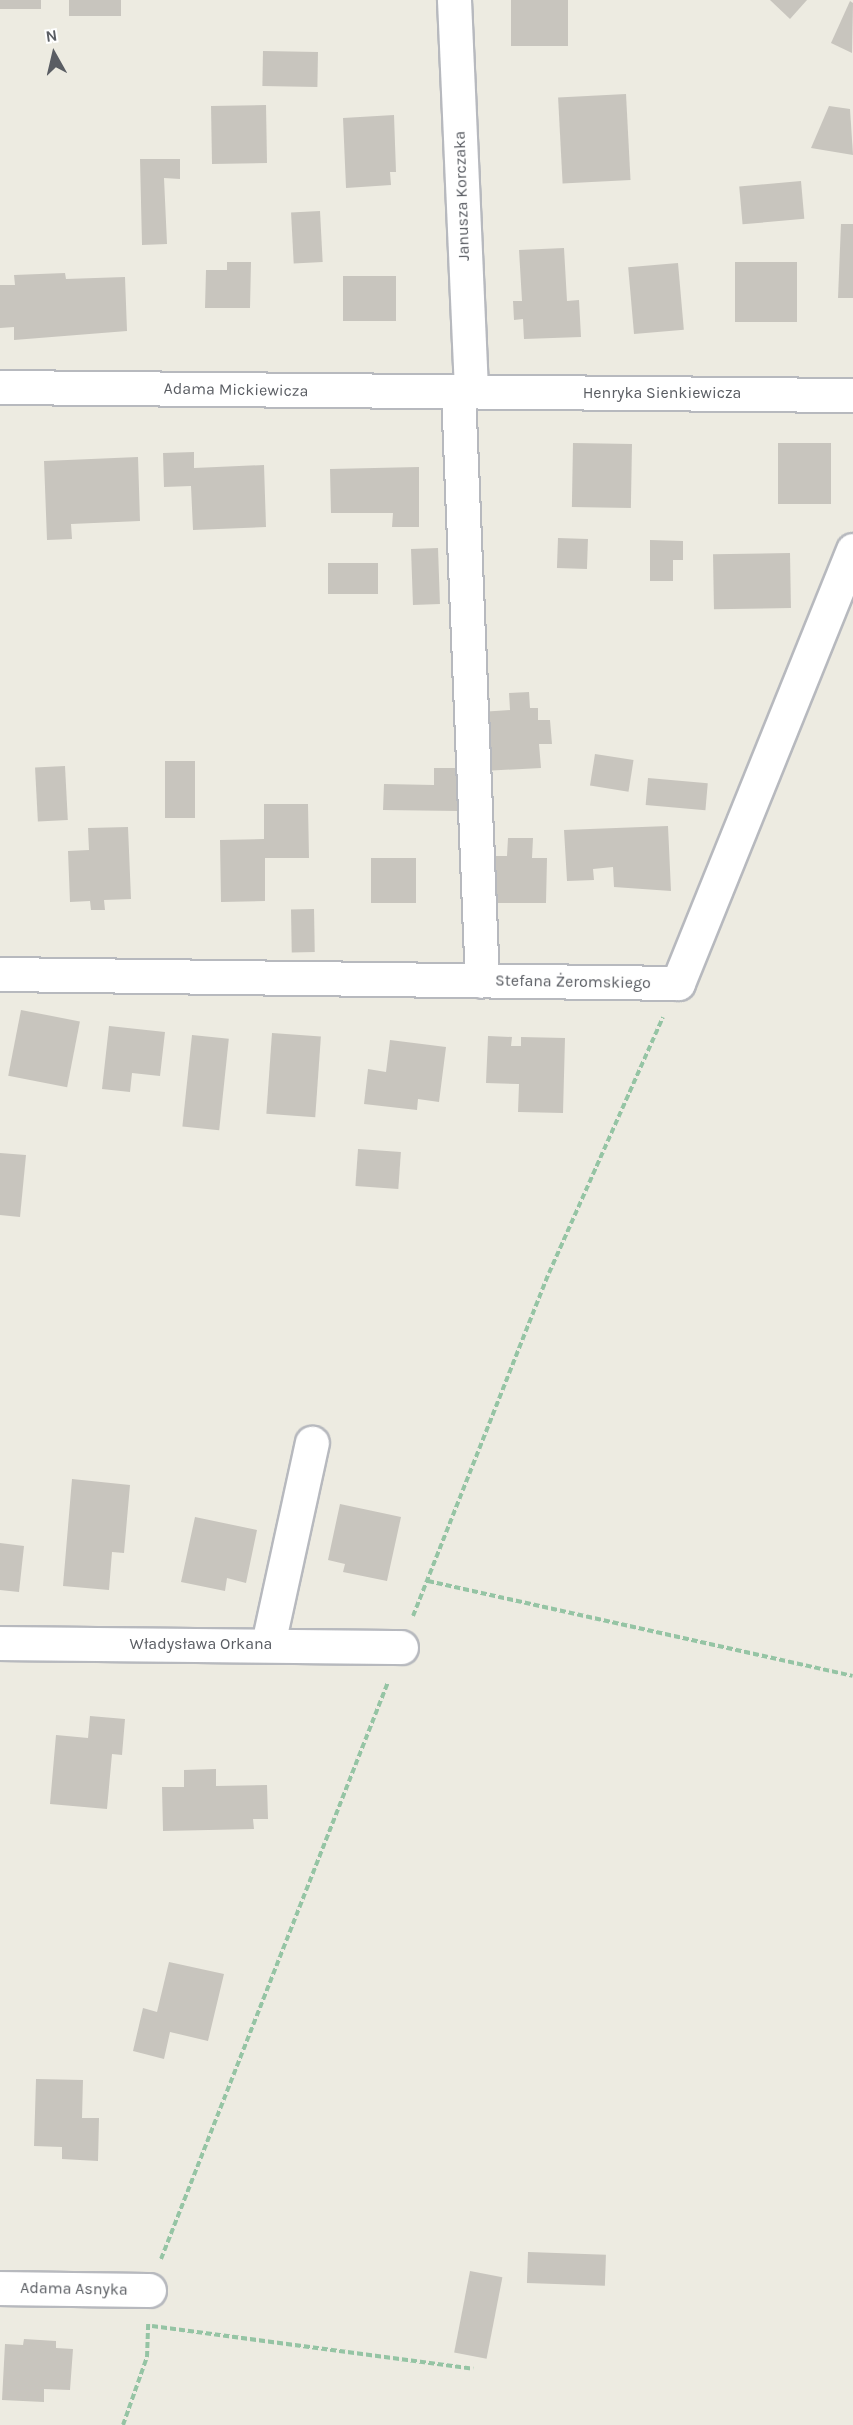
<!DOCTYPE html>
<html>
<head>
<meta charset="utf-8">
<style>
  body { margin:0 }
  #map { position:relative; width:853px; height:2425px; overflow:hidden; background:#edebe1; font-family:Karla,sans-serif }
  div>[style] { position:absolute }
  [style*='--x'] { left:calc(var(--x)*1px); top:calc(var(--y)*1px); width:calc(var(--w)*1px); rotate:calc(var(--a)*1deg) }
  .building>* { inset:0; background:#c8c5be; transform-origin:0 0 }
  .path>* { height:4px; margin-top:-2px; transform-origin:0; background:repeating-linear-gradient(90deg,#95c4a4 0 6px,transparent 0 9px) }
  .roads { filter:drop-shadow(2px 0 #b7b9be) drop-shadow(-2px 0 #b7b9be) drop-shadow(0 2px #b7b9be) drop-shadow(0 -2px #b7b9be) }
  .minor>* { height:33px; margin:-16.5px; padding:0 16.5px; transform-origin:16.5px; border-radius:16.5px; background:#fff }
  span { translate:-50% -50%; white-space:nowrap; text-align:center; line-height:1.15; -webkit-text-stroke:5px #fff; paint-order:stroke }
  .street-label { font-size:16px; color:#5a5d63 }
  .north { position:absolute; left:24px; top:24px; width:60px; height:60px; -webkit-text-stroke:4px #fff; paint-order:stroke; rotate:352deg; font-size:16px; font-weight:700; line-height:24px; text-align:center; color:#5a5d63 }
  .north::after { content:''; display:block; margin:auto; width:21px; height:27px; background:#5a5d63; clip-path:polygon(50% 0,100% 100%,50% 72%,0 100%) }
</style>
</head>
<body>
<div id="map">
  <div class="building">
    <div style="left:0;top:0;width:41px;height:9px"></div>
    <div style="left:69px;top:0;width:52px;height:16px"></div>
    <div style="left:511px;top:0;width:57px;height:46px"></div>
    <div style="clip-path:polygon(770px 0,807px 0,790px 19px)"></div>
    <div style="clip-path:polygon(850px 1px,853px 3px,852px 53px,831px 43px)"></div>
    <div style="left:263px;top:51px;width:55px;height:35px;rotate:1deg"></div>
    <div style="left:626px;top:94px;width:86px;height:68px;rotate:87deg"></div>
    <div style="left:266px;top:105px;width:58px;height:55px;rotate:89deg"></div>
    <div style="clip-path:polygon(829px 106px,850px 109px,853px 155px,811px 148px)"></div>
    <div style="clip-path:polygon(394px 115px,396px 172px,390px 172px,391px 185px,346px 188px,343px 118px)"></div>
    <div style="clip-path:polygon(140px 159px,180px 159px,180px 179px,164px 178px,167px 244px,142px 245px)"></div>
    <div style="left:801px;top:181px;width:38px;height:62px;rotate:85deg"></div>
    <div style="left:320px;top:211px;width:51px;height:29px;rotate:87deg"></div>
    <div style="clip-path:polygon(841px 224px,853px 224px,853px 298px,838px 298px)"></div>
    <div style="clip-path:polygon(564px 248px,567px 301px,579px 300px,581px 337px,524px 339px,523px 319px,514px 320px,513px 301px,522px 301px,519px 250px)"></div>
    <div style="clip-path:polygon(227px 262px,251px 262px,250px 308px,205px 308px,206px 270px,227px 270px)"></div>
    <div style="left:797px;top:262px;width:60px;height:62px;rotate:90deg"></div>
    <div style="left:678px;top:263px;width:67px;height:50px;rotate:85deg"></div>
    <div style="clip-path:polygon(65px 273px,66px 279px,125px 277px,127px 331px,14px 340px,14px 327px,0 328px,0 285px,15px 285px,14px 275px)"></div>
    <div style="left:343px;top:276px;width:53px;height:45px"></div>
    <div style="left:573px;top:443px;width:59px;height:64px;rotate:1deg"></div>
    <div style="left:778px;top:443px;width:53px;height:61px"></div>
    <div style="clip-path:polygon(194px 452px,194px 468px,264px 465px,266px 527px,193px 530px,191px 486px,164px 487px,163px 453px)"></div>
    <div style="clip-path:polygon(138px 457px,140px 521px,71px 524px,72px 539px,47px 540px,44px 461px)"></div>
    <div style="clip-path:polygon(419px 467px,419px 527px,392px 527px,393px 513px,331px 513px,330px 469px)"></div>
    <div style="left:558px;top:538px;width:30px;height:30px;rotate:2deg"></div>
    <div style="clip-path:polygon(650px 540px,683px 541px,683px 560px,673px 560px,673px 581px,650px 581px)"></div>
    <div style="left:438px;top:548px;width:56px;height:27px;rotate:88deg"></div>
    <div style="left:790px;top:553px;width:55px;height:77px;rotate:89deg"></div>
    <div style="left:328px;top:563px;width:50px;height:31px"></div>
    <div style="clip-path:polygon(529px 692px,530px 708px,538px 708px,538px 720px,550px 720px,552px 744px,539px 744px,541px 768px,483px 771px,480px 712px,510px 710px,509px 693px)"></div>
    <div style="left:595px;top:754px;width:39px;height:32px;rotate:9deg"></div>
    <div style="left:165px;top:761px;width:30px;height:57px"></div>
    <div style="left:65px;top:766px;width:54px;height:30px;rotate:87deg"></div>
    <div style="clip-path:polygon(434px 768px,458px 768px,459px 811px,383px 810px,384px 784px,434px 785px)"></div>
    <div style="left:648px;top:778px;width:60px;height:27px;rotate:5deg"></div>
    <div style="clip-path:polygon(264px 804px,308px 804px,309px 858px,265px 858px,265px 901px,221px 902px,220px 840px,264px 839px)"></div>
    <div style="clip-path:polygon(668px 826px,671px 891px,614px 887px,613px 867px,593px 869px,594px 880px,567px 881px,564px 830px)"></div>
    <div style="clip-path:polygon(128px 827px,131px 899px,104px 900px,105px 910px,91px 910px,90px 901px,70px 902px,68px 851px,89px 850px,88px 828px)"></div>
    <div style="clip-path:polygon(508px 838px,533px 838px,532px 858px,547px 858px,546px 903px,490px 903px,491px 856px,507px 856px)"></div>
    <div style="left:371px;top:858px;width:45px;height:45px"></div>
    <div style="left:314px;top:909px;width:43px;height:23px;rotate:89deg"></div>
    <div style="left:21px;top:1010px;width:60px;height:67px;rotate:11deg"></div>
    <div style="clip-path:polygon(109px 1026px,165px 1032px,160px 1076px,132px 1073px,130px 1092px,102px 1089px)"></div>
    <div style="left:272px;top:1033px;width:49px;height:81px;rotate:4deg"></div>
    <div style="left:192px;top:1035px;width:37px;height:92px;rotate:6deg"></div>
    <div style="clip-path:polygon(488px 1036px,512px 1037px,511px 1046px,521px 1046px,521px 1037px,565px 1038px,563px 1113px,518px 1112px,519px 1084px,486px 1083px)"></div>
    <div style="clip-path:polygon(390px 1040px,446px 1047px,439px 1102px,418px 1099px,417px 1110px,364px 1104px,368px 1069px,386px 1072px)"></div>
    <div style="left:358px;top:1149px;width:43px;height:37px;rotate:4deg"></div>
    <div style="clip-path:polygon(0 1153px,26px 1155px,20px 1217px,0 1215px)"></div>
    <div style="clip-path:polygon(72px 1479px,130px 1485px,124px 1553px,112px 1552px,109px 1590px,63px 1586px)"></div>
    <div style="clip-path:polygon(340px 1504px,401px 1517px,387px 1581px,343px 1572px,345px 1564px,328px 1560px)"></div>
    <div style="clip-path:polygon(195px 1517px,257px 1530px,246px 1583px,227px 1578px,225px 1591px,181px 1582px)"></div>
    <div style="clip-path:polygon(0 1543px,24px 1546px,19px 1592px,0 1590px)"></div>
    <div style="clip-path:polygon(90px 1716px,125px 1719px,122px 1755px,112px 1754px,107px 1809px,50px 1804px,56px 1735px,88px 1738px)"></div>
    <div style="clip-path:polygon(216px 1769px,216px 1786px,267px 1785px,268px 1819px,253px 1819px,254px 1829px,163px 1831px,162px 1787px,184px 1787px,184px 1770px)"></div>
    <div style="clip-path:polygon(169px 1962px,224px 1974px,208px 2041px,170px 2032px,164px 2059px,133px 2051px,143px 2008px,157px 2012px)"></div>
    <div style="clip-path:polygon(36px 2079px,83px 2080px,82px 2118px,99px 2118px,98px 2161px,62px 2159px,62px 2147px,34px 2146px)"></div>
    <div style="left:528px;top:2252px;width:78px;height:31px;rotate:2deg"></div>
    <div style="left:470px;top:2271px;width:33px;height:83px;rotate:11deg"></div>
    <div style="clip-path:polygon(24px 2339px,56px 2341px,56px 2348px,73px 2349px,70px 2390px,44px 2389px,44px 2402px,2px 2400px,5px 2344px,23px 2345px)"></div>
  </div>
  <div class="path">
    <div style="--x:428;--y:1581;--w:435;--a:12.6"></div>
    <div style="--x:413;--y:1616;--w:369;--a:-68.4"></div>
    <div style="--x:549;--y:1273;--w:280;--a:-66"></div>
    <div style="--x:161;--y:2259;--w:620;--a:-68.52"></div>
    <div style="--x:152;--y:2326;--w:324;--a:7.6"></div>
    <div style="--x:123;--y:2425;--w:72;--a:-70.6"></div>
    <div style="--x:147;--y:2357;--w:33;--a:-88"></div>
  </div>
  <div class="roads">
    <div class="minor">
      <div style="--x:454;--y:0;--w:392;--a:87.5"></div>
      <div style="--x:0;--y:387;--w:853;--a:0.54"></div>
      <div style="--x:458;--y:392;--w:589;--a:87.67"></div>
      <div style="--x:0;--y:974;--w:678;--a:0.76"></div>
      <div style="--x:678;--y:983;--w:467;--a:-68"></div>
      <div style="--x:0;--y:1643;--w:401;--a:0.6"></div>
      <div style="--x:268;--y:1644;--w:206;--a:-77.7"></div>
      <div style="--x:0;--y:2288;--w:149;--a:0.8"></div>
    </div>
  </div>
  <div class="street-label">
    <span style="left:462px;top:196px;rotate:-92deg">Janusza Korczaka</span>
    <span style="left:236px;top:390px;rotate:1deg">Adama Mickiewicza</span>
    <span style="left:662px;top:393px">Henryka Sienkiewicza</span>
    <span style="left:573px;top:982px;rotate:1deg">Stefana Żeromskiego</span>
    <span style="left:201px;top:1644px">Władysława Orkana</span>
    <span style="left:74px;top:2289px;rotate:1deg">Adama Asnyka</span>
  </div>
  <div class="north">N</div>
</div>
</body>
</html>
